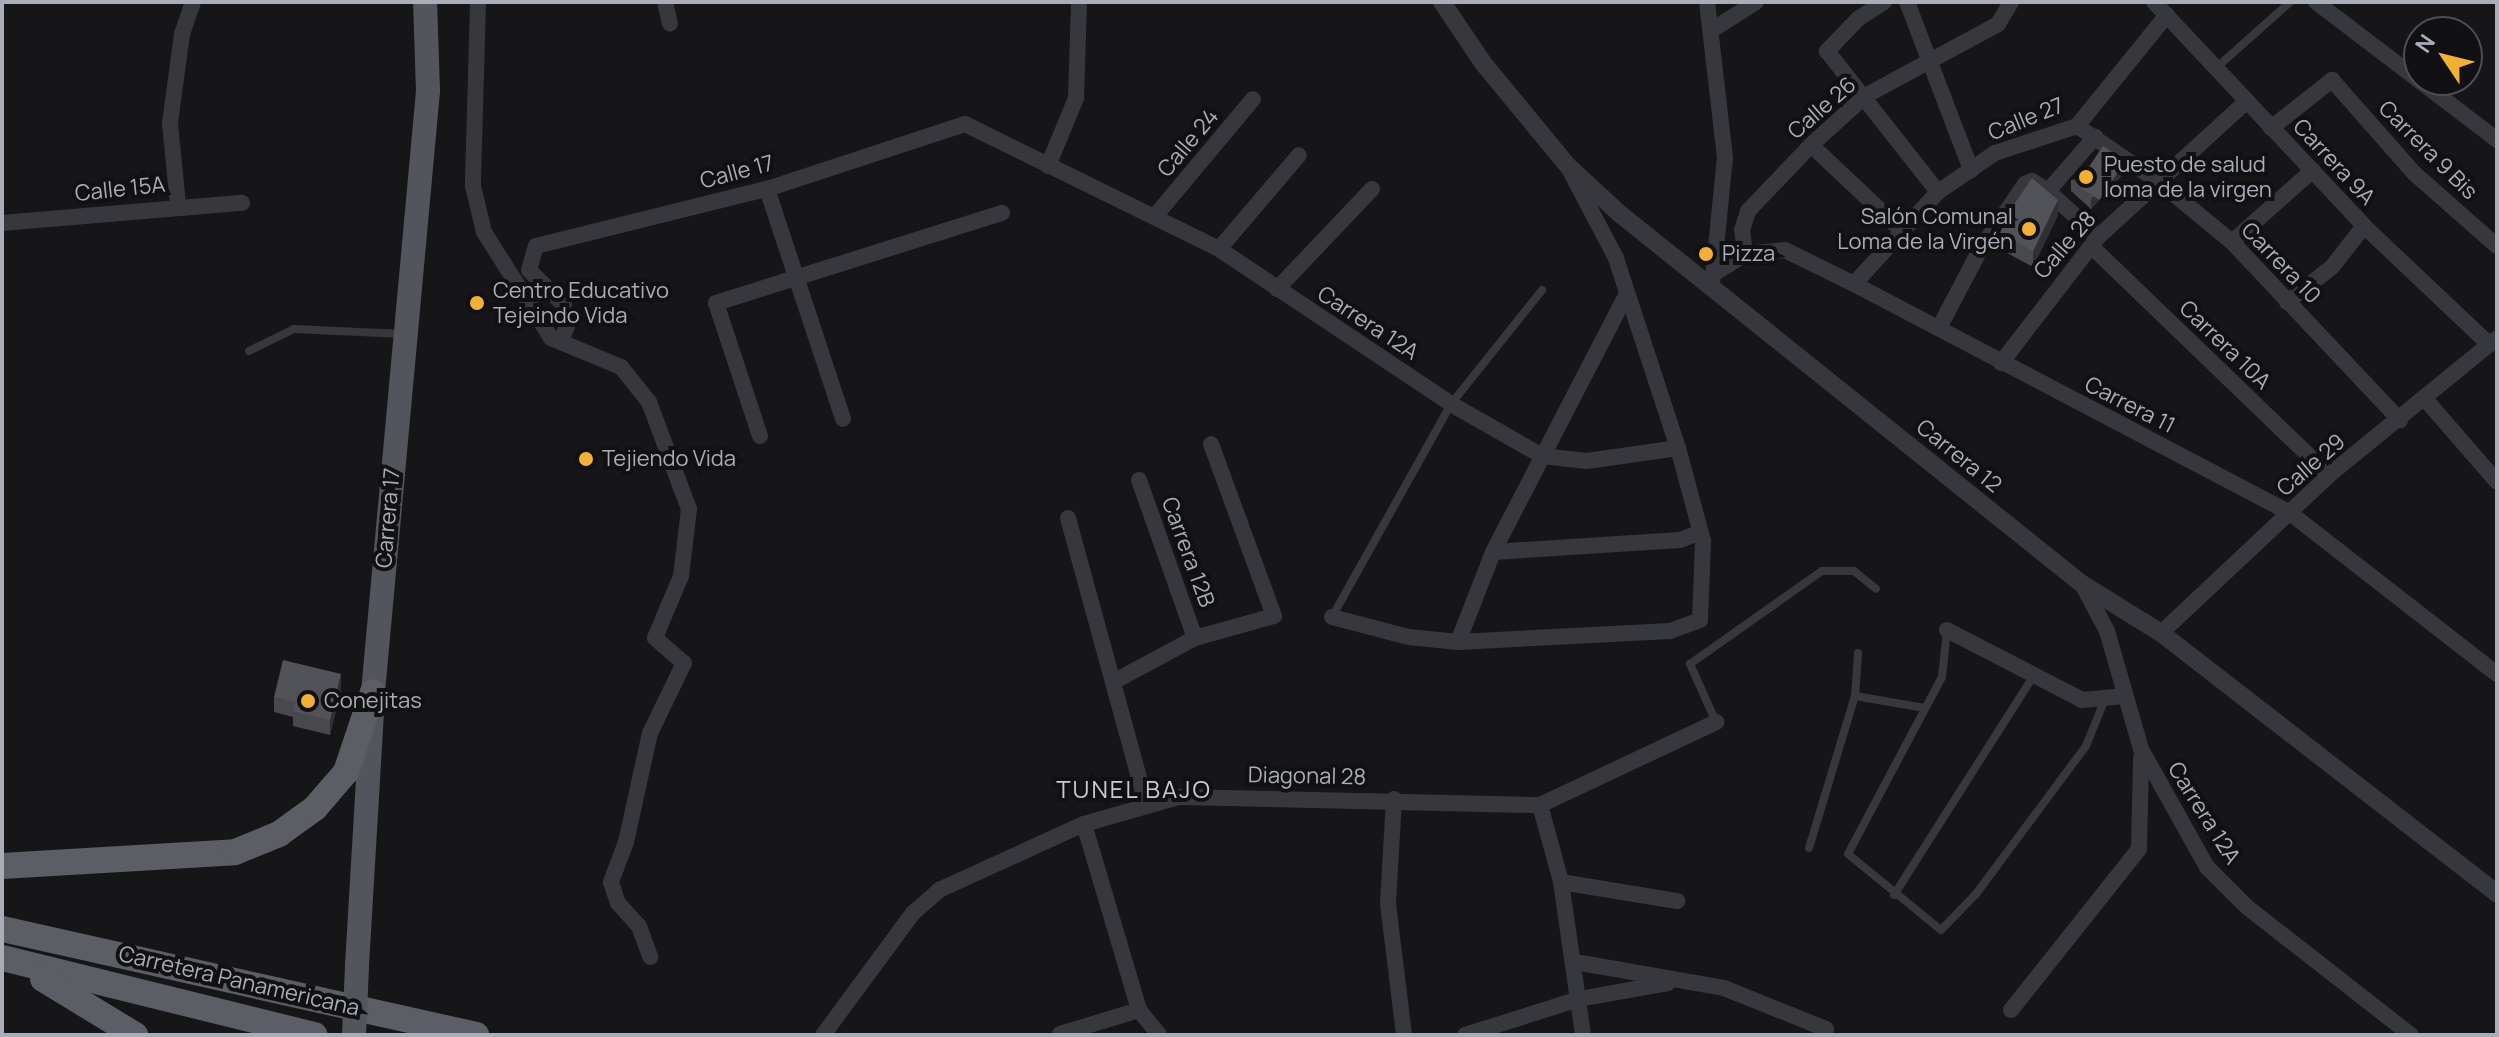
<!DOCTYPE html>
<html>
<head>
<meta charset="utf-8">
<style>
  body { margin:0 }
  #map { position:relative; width:2499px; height:1037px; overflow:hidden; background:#161618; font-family:Manrope,sans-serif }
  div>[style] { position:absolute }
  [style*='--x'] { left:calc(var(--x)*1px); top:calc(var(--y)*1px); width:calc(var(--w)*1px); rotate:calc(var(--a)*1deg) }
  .service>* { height:8px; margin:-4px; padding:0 4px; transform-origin:4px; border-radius:4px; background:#37383d }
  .minor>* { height:16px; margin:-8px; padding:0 8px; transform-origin:8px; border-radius:8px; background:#37383d }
  .tertiary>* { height:18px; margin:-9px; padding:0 9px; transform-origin:9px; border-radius:9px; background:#37383d }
  .primary>* { height:24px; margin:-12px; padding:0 12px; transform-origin:12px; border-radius:12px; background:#53555c }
  .trunk>* { height:26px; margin:-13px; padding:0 13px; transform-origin:13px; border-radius:13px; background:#5b5e65 }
  .primary-bridge>* { height:24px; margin:-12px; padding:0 12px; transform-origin:12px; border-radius:12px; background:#53555c }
  .wall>* { inset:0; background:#47494d }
  .shaded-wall>* { inset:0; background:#2f3033 }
  .building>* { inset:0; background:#525359; transform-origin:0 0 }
  .dots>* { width:22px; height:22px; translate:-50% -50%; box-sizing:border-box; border:4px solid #111113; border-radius:50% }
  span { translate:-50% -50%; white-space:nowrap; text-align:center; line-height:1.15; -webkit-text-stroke:8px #111113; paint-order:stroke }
  .street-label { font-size:22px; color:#a8adb8 }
  .poi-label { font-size:22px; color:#a8adb8 }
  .left { translate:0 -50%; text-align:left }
  .right { translate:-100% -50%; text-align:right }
  .neighbourhood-label { font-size:24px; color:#c9ccd4; letter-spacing:2px }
  .frame { position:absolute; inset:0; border:4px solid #a8adb8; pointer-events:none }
  .north { position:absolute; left:2403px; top:16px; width:80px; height:80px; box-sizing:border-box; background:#111113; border:2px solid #4d4f55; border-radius:50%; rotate:305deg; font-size:22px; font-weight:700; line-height:32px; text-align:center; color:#a8adb8 }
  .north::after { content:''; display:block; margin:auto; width:28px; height:36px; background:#f2b134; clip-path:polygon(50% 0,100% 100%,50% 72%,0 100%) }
</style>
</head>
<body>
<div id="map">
  <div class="service">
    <div style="--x:2216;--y:68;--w:99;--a:-41.7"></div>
    <div style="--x:249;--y:351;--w:50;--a:-26.1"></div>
    <div style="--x:294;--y:329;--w:109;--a:2.6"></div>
    <div style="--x:1332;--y:617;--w:244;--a:-60.8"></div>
    <div style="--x:1451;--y:404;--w:146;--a:-51.4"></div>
    <div style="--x:1947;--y:630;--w:47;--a:96.1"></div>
    <div style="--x:1942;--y:677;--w:200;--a:118"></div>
    <div style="--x:1848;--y:854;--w:120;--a:39.3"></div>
    <div style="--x:1941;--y:930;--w:50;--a:-45.8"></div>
    <div style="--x:1976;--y:894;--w:184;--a:-53.4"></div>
    <div style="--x:2086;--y:746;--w:51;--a:-68"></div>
    <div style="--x:1855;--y:696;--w:71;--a:9.7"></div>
    <div style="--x:1716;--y:722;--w:64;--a:-114.1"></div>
    <div style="--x:1690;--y:664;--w:161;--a:-35.2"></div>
    <div style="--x:1822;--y:571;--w:32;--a:0"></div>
    <div style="--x:1854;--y:571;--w:28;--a:39"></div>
    <div style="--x:1809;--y:848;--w:159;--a:-73.2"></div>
    <div style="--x:1855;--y:696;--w:43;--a:-86"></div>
    <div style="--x:1894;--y:895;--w:257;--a:-57.5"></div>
  </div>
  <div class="minor">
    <div style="--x:478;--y:2;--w:184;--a:91.6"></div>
    <div style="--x:473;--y:186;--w:47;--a:76.6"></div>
    <div style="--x:484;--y:232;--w:125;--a:57.7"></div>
    <div style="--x:551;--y:338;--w:76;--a:22.5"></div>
    <div style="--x:621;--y:367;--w:45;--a:51.3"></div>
    <div style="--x:649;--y:402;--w:114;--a:69.5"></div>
    <div style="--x:689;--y:509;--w:67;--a:96.8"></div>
    <div style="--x:681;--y:576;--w:67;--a:112.8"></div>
    <div style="--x:655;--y:638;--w:38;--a:41"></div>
    <div style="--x:684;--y:663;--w:78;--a:115.9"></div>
    <div style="--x:650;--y:733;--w:112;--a:102.4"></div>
    <div style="--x:626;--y:842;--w:43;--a:110.6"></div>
    <div style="--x:611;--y:882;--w:22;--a:72"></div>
    <div style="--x:618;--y:903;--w:31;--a:48"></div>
    <div style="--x:639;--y:926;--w:33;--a:70"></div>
    <div style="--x:665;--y:2;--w:22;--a:77"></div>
    <div style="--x:1707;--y:2;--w:156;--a:83.4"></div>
    <div style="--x:1725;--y:157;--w:122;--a:95.7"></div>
    <div style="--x:1884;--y:2;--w:31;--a:147"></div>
    <div style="--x:1858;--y:19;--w:45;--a:134.1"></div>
    <div style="--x:1827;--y:51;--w:179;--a:51.8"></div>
    <div style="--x:1907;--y:2;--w:180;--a:69.1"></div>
    <div style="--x:2154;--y:2;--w:307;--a:46.8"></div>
    <div style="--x:2364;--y:226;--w:173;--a:43.4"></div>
    <div style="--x:2316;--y:2;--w:228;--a:37.3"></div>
    <div style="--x:1712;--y:30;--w:52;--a:-32.5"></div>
    <div style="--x:2077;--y:126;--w:98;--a:34.2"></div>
    <div style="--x:2158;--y:181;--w:96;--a:39.5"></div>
    <div style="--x:2232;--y:242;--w:245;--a:46.7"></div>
    <div style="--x:2271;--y:128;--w:78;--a:-38.2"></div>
    <div style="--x:2332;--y:80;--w:125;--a:48.6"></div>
    <div style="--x:2415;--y:174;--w:109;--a:41.3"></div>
    <div style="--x:1811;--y:145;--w:122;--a:43.3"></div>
    <div style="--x:1048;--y:166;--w:74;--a:-67.6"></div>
    <div style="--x:1076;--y:98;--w:96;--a:-88.2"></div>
    <div style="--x:767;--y:189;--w:242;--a:71.7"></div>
    <div style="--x:2048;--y:191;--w:68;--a:42.6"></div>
    <div style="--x:178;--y:205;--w:82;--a:-95.6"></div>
    <div style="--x:170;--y:123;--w:90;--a:-82.3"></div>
    <div style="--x:182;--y:34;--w:34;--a:-71"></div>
    <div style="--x:1156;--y:215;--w:151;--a:-50.1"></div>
    <div style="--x:2;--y:223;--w:241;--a:-4.8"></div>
    <div style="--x:2232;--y:242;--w:108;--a:-41.6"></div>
    <div style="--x:2091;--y:246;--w:330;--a:43.9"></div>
    <div style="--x:1219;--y:249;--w:123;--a:-49.6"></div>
    <div style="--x:1745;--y:254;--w:24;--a:-97"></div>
    <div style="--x:1742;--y:230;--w:20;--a:-72"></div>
    <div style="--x:1748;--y:211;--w:91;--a:-46.3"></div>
    <div style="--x:1811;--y:145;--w:73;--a:-42.2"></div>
    <div style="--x:1865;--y:96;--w:151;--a:-28.4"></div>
    <div style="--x:1998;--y:24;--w:26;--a:-59"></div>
    <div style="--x:1715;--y:273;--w:36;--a:-32"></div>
    <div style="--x:1745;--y:254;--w:40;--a:-5.7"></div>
    <div style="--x:1785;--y:250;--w:77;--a:26.2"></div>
    <div style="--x:1854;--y:284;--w:492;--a:27.7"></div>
    <div style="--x:2290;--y:513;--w:262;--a:37.9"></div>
    <div style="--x:1854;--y:284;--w:125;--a:-47.6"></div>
    <div style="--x:1938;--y:192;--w:69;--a:-34.4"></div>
    <div style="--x:1995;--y:153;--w:86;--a:-18.2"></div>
    <div style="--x:2077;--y:126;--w:143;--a:-51"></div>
    <div style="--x:1277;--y:289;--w:138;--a:-46.5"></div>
    <div style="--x:2287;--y:302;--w:57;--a:-37.9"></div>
    <div style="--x:2332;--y:267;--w:52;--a:-52"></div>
    <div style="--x:1939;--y:328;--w:90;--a:-62.3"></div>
    <div style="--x:1981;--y:248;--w:78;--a:-55.5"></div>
    <div style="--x:2025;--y:184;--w:8;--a:-23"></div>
    <div style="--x:2032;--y:181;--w:19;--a:32"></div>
    <div style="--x:2048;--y:191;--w:72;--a:-49"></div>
    <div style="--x:561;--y:341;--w:16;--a:-68"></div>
    <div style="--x:567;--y:326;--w:21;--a:-98"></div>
    <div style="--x:564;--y:305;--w:49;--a:-135"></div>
    <div style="--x:529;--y:270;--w:25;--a:-74"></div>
    <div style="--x:536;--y:246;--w:238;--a:-13.9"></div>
    <div style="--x:767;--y:189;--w:208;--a:-18.2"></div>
    <div style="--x:965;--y:124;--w:283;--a:26.2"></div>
    <div style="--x:1219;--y:249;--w:279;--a:33.7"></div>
    <div style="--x:1451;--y:404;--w:105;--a:29.7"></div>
    <div style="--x:1542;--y:456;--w:45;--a:6.3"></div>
    <div style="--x:1587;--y:461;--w:92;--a:-8.1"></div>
    <div style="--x:2001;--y:363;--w:159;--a:-52.4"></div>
    <div style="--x:2098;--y:237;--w:200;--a:-42.4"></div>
    <div style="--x:2426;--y:400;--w:108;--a:49.1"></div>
    <div style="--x:760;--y:436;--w:140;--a:-108.3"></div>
    <div style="--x:716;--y:303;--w:300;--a:-17.5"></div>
    <div style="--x:1139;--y:480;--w:168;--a:70.5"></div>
    <div style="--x:1068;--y:518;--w:296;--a:74.7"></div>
    <div style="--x:1493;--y:552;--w:187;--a:-3.7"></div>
    <div style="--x:1680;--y:540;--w:22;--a:-21"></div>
    <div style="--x:2082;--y:584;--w:53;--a:62"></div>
    <div style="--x:2107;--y:631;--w:123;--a:73.9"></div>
    <div style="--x:2141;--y:749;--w:135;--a:60.8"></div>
    <div style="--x:2207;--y:867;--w:57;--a:45"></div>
    <div style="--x:2247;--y:907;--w:208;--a:38"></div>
    <div style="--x:1332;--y:617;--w:80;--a:14.6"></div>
    <div style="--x:1409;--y:637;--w:49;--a:5.8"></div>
    <div style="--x:1458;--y:642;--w:212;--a:-3"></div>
    <div style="--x:1670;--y:631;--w:32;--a:-20"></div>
    <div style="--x:1700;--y:620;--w:79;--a:-87.8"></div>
    <div style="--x:1703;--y:541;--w:96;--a:-105"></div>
    <div style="--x:1678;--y:448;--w:200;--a:-108.1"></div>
    <div style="--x:1616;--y:258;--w:105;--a:-117.8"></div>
    <div style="--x:1947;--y:630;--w:152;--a:27.4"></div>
    <div style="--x:2082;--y:700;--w:43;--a:-5.3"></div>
    <div style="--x:2161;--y:633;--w:231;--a:-43.2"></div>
    <div style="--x:2329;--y:475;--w:215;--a:-39.2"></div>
    <div style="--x:1458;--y:642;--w:97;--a:-68.7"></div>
    <div style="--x:1493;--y:552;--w:291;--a:-62.6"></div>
    <div style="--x:1113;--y:682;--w:93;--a:-28.2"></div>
    <div style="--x:1195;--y:638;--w:82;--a:-15.6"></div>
    <div style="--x:1274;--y:616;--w:183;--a:-110.1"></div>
    <div style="--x:1394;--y:799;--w:105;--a:93.3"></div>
    <div style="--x:1388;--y:904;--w:132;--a:83"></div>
    <div style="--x:1540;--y:805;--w:80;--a:74.7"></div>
    <div style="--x:1561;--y:882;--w:155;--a:81.8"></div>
    <div style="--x:1084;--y:824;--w:194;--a:73.5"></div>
    <div style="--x:1139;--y:1010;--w:32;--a:51"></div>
    <div style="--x:1561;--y:882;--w:118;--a:9.3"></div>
    <div style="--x:1575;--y:962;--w:151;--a:9.9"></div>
    <div style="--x:1724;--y:988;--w:110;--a:21.9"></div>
    <div style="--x:2011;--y:1010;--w:206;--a:-51.5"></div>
    <div style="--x:2139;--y:849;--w:91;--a:-88.7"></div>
    <div style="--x:1060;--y:1034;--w:83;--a:-16.9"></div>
    <div style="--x:823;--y:1035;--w:152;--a:-53.6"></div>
    <div style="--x:913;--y:913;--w:35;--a:-41"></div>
    <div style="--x:939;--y:890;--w:159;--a:-24.5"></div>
    <div style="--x:1084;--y:824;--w:99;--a:-15.9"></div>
    <div style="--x:1179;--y:797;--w:361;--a:1.3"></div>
    <div style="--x:1540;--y:805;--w:195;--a:-25.2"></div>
    <div style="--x:1465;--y:1035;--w:120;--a:-17.5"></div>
    <div style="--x:1579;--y:999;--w:90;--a:-10.2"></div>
  </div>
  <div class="tertiary">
    <div style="--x:1442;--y:2;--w:73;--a:56.1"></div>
    <div style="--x:1483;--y:63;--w:132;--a:50.5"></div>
    <div style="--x:1567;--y:165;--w:72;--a:42.8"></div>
    <div style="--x:1620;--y:214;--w:592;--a:38.69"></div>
    <div style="--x:2082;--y:584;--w:93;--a:31.8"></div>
    <div style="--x:2161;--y:633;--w:425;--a:37.8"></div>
  </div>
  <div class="primary">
    <div style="--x:357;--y:965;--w:273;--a:-86.6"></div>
    <div style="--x:373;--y:692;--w:604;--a:-84.77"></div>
    <div style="--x:428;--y:91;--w:89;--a:-91.9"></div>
  </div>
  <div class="trunk">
    <div style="--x:2;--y:866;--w:233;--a:-3.4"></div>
    <div style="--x:235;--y:852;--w:48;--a:-22.2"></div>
    <div style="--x:279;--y:834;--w:44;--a:-35.8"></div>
    <div style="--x:315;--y:808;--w:48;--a:-49.3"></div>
    <div style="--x:346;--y:772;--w:84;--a:-71.4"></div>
    <div style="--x:2;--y:929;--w:486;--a:12.6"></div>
    <div style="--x:3;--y:958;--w:321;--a:13.9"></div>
    <div style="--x:43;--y:979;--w:108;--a:31.3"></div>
  </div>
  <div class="primary-bridge">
    <div style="--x:354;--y:1035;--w:70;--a:-87.5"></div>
  </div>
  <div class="wall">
    <div style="clip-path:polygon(2125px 172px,2091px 209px,2071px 191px,2071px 180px)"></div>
    <div style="clip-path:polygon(2058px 215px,2033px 267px,1996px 247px,1996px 231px)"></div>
    <div style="clip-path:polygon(341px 690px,330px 735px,293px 726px,293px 717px,274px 712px,274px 697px)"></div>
  </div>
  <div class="shaded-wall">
    <div style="clip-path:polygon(2125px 161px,2125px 172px,2091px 209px,2091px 199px)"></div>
    <div style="clip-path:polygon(2058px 200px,2058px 215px,2033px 267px,2033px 251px)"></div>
    <div style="clip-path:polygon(341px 674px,341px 690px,330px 735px,330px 720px)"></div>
  </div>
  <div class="building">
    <div style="left:2103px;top:146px;width:27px;height:47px;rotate:34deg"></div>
    <div style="clip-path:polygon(2032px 178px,2058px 200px,2033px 251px,1996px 231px)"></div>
    <div style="clip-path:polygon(283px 660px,341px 674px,330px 720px,293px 711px,296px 702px,274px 697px)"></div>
  </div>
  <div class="dots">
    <div style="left:2086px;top:177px;background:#f2b134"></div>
    <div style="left:2029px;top:229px;background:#f2b134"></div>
    <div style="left:1706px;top:254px;background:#f2b134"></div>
    <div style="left:477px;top:303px;background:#f2b134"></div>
    <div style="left:586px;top:459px;background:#f2b134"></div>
    <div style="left:308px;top:701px;background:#f2b134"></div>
  </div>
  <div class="street-label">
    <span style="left:1822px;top:108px;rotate:-41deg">Calle 26</span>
    <span style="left:2026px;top:119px;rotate:-22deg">Calle 27</span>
    <span style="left:1188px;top:143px;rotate:-50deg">Calle 24</span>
    <span style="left:2428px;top:150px;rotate:45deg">Carrera 9 Bis</span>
    <span style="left:2334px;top:162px;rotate:47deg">Carrera 9A</span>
    <span style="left:737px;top:172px;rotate:-15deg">Calle 17</span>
    <span style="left:120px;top:189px;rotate:-6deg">Calle 15A</span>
    <span style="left:2065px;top:245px;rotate:-49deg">Calle 28</span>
    <span style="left:2281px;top:263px;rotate:46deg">Carrera 10</span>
    <span style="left:1368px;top:323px;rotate:33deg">Carrera 12A</span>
    <span style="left:2225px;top:345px;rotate:44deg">Carrera 10A</span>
    <span style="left:2130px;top:405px;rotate:27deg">Carrera 11</span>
    <span style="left:1959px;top:456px;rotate:39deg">Carrera 12</span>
    <span style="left:2311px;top:465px;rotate:-41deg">Calle 29</span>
    <span style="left:388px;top:518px;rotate:-85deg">Carrera 17</span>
    <span style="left:1188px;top:552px;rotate:70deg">Carrera 12B</span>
    <span style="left:1307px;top:776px;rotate:1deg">Diagonal 28</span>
    <span style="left:2204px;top:813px;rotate:58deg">Carrera 12A</span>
    <span style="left:239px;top:981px;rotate:13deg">Carretera Panamericana</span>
  </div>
  <div class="poi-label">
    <span class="left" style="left:2104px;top:177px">Puesto de salud<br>loma de la virgen</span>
    <span class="right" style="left:2013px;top:229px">Salón Comunal<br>Loma de la Virgén</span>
    <span class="left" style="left:1722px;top:254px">Pizza</span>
    <span class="left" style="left:493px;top:303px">Centro Educativo<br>Tejeindo Vida</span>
    <span class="left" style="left:602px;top:459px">Tejiendo Vida</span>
    <span class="left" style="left:324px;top:701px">Conejitas</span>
  </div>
  <div class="neighbourhood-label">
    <span style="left:1134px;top:789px">TUNEL BAJO</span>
  </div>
  <div class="frame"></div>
  <div class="north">N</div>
</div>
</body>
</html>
